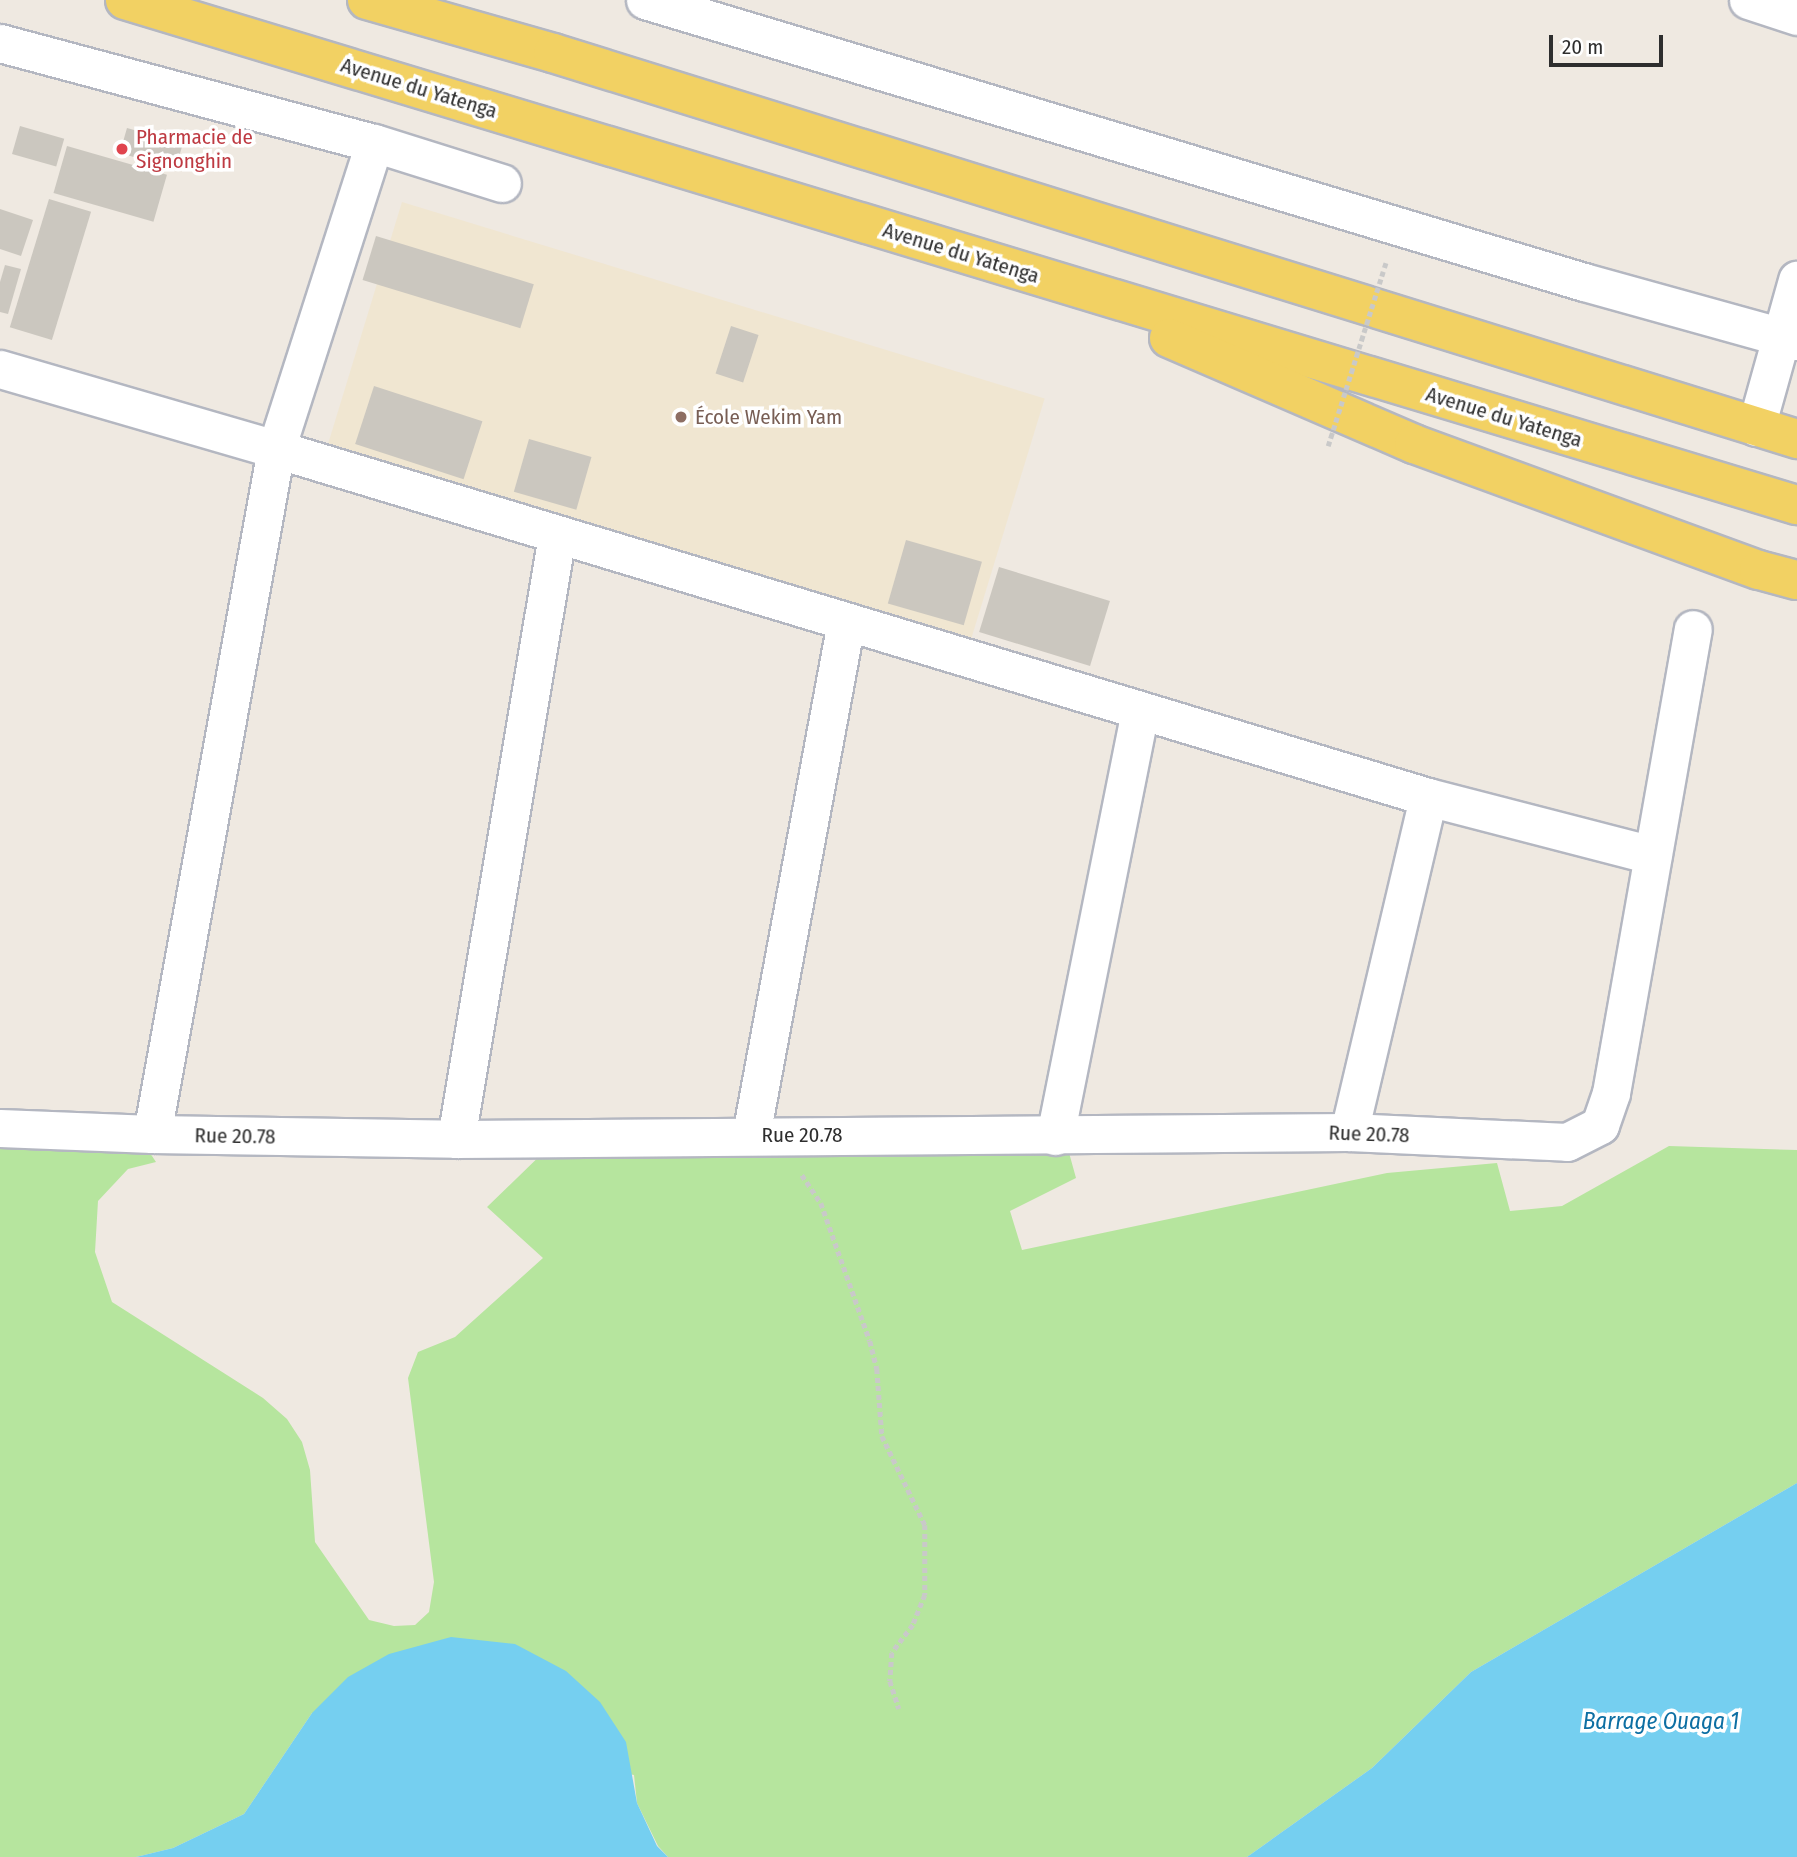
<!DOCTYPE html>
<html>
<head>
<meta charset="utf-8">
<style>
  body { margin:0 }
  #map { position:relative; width:1797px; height:1857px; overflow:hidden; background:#efe9e1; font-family:"Fira Sans Condensed",sans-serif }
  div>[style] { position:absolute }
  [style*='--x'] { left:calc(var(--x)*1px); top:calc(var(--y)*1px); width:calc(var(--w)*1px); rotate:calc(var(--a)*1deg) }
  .education>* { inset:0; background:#f0e6d1; transform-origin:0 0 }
  .green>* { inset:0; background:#b6e59e }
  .water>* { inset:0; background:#75cff0 }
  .building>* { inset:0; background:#cbc7bf; transform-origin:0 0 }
  .path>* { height:4.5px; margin-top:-2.25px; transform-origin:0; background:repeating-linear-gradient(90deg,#c9c9c9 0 5px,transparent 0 8.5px) }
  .roads { filter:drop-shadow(2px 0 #b4b7c1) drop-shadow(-2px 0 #b4b7c1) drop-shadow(0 2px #b4b7c1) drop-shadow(0 -2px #b4b7c1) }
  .minor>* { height:37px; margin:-18.5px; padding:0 18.5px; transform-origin:18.5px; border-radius:18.5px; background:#fff }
  .major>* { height:38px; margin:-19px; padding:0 19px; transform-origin:19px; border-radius:19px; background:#f2d163 }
  .path-bridge>* { height:4.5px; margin-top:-2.25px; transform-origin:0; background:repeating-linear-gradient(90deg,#c9c9c9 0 5px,transparent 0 8.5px) }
  .dots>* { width:19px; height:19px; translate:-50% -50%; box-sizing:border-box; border:4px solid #fff; border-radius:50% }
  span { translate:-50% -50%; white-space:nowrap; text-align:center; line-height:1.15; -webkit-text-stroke:7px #fff; paint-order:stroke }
  .street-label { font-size:21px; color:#2e2e2e }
  .health-label { font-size:21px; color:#be3a42 }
  .left { translate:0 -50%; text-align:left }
  .education-label { font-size:21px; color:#785e54 }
  .water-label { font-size:23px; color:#0d6fa3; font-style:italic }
  .scale { position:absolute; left:1549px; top:35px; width:114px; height:32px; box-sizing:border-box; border:4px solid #2e2e2e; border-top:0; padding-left:9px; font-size:21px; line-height:24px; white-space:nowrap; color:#2e2e2e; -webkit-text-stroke:5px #fff; paint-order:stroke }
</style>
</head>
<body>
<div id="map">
  <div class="education">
    <div style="left:402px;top:202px;width:672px;height:253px;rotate:17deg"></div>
  </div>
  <div class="green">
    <div style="clip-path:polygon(0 1142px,148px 1150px,156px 1162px,128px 1169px,98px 1201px,95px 1252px,112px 1302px,263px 1398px,287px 1419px,302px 1442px,310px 1470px,315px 1542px,369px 1620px,394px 1626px,415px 1625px,429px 1612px,434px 1582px,408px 1378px,418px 1352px,455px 1337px,543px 1258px,487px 1207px,551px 1145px,1068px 1149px,1076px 1178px,1010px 1211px,1022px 1250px,1387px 1173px,1497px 1163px,1510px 1211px,1562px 1206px,1669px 1146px,1797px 1150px,1797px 1483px,1471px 1672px,1372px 1768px,1247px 1857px,668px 1857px,658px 1846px,637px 1803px,634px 1775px,312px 1713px,244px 1814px,173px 1848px,136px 1857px,0 1857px)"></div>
  </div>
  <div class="water">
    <div style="clip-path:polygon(1797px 1483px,1797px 1857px,1247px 1857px,1372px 1768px,1471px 1672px)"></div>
    <div style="clip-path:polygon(451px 1637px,515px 1644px,566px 1671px,600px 1702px,626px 1742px,637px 1803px,657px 1846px,668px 1857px,136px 1857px,173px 1848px,244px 1814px,312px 1713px,348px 1677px,389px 1654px)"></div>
  </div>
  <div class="building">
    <div style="left:20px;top:126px;width:46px;height:29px;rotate:16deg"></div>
    <div style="left:127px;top:128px;width:58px;height:26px;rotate:16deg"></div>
    <div style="left:67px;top:146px;width:104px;height:49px;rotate:16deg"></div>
    <div style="left:49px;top:199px;width:44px;height:134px;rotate:17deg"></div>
    <div style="clip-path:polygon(0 209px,33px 220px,21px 256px,0 249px)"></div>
    <div style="left:376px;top:236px;width:165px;height:46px;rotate:17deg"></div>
    <div style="clip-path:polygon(5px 265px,21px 269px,8px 314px,0 312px,0 282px)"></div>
    <div style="left:731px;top:326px;width:29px;height:50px;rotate:18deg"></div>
    <div style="left:374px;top:386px;width:114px;height:61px;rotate:18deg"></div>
    <div style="left:529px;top:439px;width:65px;height:55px;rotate:16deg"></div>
    <div style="left:906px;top:540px;width:79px;height:66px;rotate:16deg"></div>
    <div style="left:999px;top:567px;width:116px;height:68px;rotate:17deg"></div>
  </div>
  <div class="path">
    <div style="--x:802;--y:1175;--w:34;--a:56"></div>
    <div style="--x:821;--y:1203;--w:146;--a:70.5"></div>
    <div style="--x:870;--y:1341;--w:29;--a:76"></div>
    <div style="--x:877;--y:1369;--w:67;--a:85.7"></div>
    <div style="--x:882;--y:1436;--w:99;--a:64.2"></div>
    <div style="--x:925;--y:1525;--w:70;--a:90"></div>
    <div style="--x:925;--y:1595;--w:32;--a:112"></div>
    <div style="--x:913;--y:1625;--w:35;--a:127"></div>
    <div style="--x:892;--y:1653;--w:28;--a:94"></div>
    <div style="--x:890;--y:1681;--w:29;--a:72"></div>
  </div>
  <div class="roads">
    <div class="minor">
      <div style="--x:645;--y:0;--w:980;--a:16.72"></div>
      <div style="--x:1584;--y:282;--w:221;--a:15.5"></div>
      <div style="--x:1748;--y:0;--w:52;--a:18.1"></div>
      <div style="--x:0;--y:43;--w:387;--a:15"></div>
      <div style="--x:374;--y:143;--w:134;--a:17.4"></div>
      <div style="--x:0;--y:369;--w:287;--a:16.2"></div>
      <div style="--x:276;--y:449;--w:1203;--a:16.81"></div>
      <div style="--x:1428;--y:797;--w:232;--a:14.5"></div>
      <div style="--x:1756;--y:427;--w:153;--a:-74.4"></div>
      <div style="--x:0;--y:1128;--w:152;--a:2.3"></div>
      <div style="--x:152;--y:1134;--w:304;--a:0.9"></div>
      <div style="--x:456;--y:1139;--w:893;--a:-0.45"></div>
      <div style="--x:1349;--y:1132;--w:218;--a:2.6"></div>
      <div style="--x:1567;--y:1142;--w:37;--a:-27"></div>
      <div style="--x:1600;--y:1125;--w:34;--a:-71"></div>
      <div style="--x:1611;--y:1093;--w:471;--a:-80"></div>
      <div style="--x:1349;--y:1132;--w:344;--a:-76.7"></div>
      <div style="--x:152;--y:1134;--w:696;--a:-79.74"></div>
      <div style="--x:276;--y:449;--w:321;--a:-72.2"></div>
      <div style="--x:751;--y:1135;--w:522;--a:-79.51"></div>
      <div style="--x:1055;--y:1136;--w:434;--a:-78.7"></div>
      <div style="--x:456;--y:1139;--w:612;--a:-80.51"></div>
    </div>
    <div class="major">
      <div style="--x:125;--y:0;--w:1747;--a:16.81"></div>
      <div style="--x:367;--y:0;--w:193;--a:15.9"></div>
      <div style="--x:553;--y:53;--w:1303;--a:17.24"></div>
      <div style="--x:1169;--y:338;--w:267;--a:23.4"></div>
      <div style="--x:1414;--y:444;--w:367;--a:20.1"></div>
      <div style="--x:1759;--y:570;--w:39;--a:15"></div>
    </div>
  </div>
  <div class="path-bridge">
    <div style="--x:1328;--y:446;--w:193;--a:-72.5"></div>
  </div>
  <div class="dots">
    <div style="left:122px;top:149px;background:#e0444e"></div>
    <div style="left:681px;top:417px;background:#8d6e63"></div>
  </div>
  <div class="street-label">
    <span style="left:419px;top:88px;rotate:17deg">Avenue du Yatenga</span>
    <span style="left:961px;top:253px;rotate:17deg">Avenue du Yatenga</span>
    <span style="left:1504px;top:417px;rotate:17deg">Avenue du Yatenga</span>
    <span style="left:1369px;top:1134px;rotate:2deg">Rue 20.78</span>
    <span style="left:802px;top:1135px">Rue 20.78</span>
    <span style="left:235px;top:1136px;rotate:1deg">Rue 20.78</span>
  </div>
  <div class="health-label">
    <span class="left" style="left:136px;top:149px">Pharmacie de<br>Signonghin</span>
  </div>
  <div class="education-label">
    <span class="left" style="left:695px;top:417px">École Wekim Yam</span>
  </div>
  <div class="water-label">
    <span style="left:1661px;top:1721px">Barrage Ouaga 1</span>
  </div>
  <div class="scale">20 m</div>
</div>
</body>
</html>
